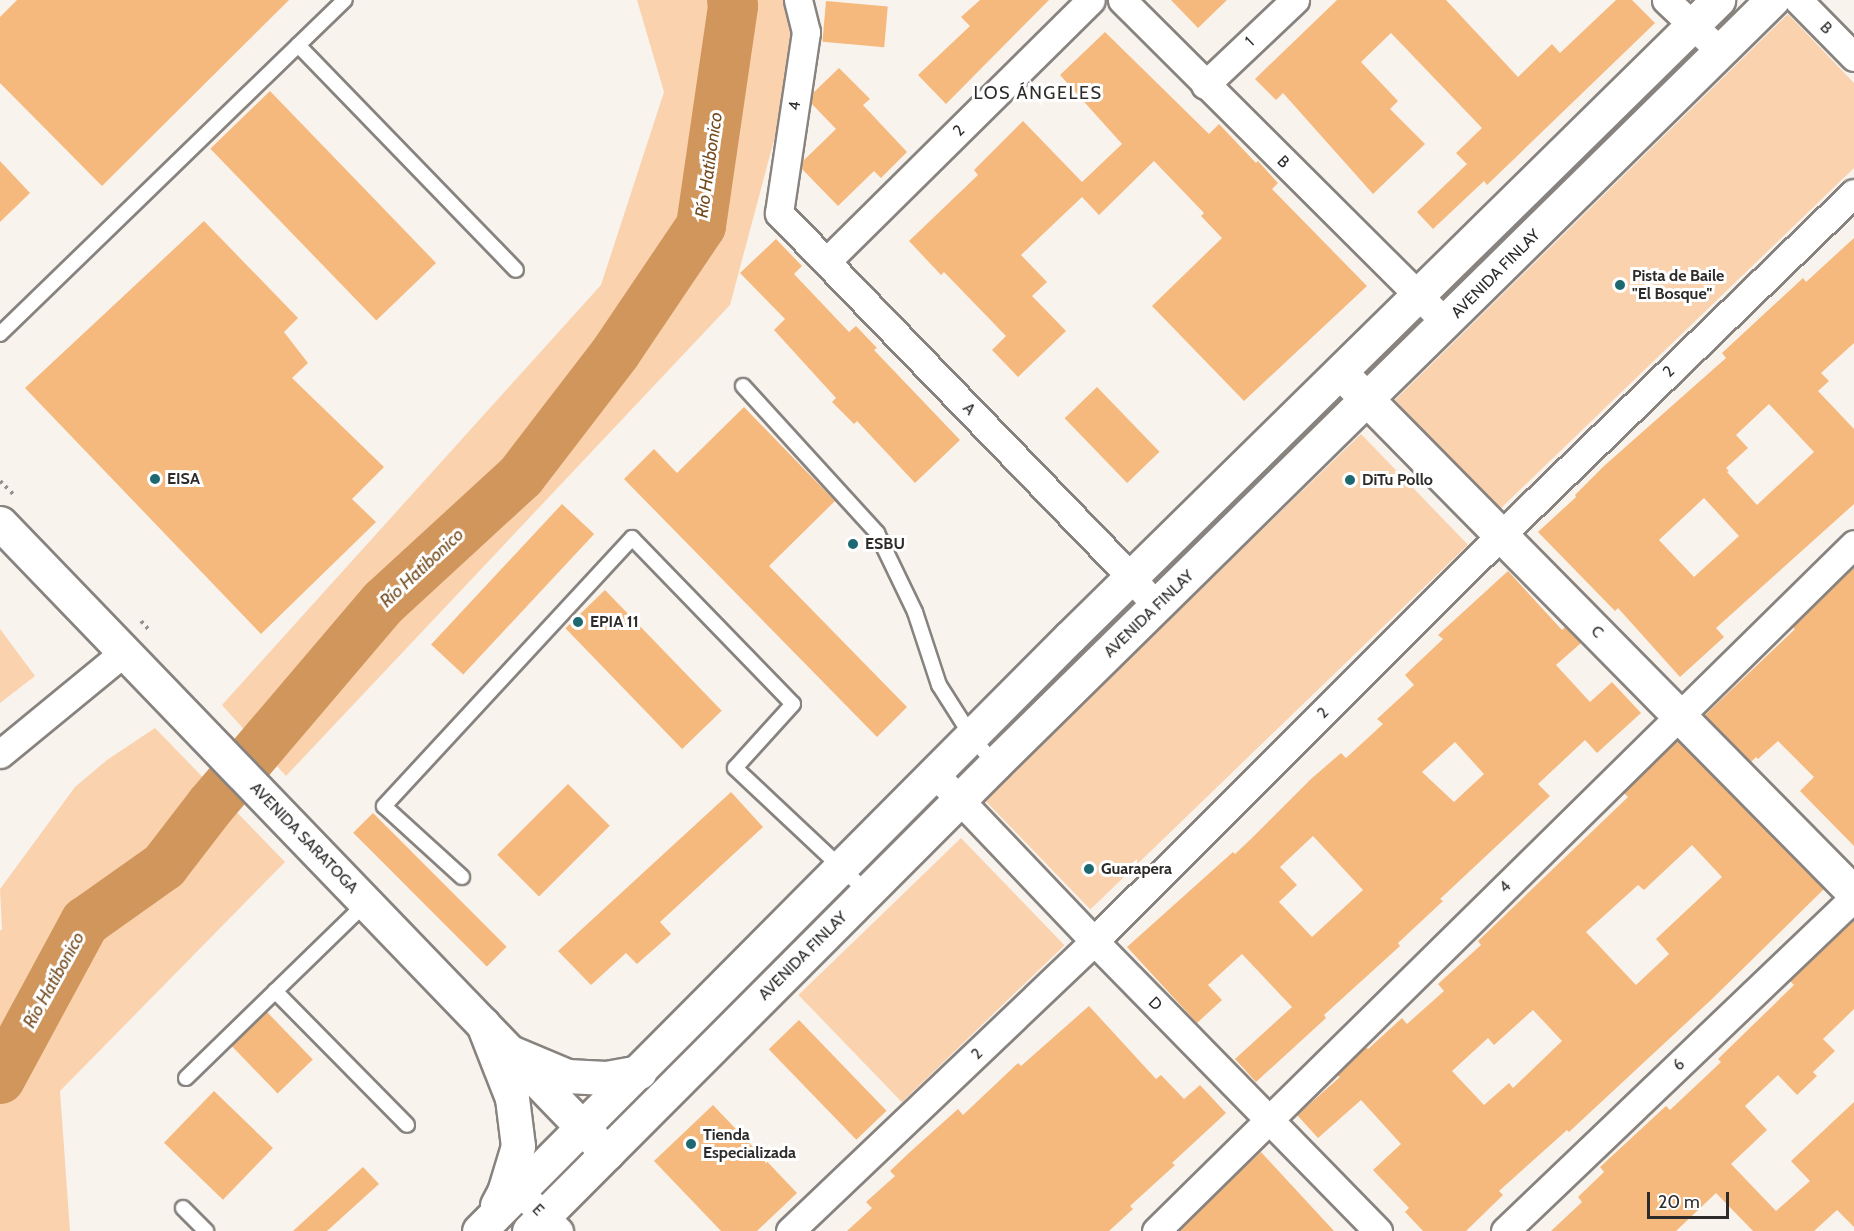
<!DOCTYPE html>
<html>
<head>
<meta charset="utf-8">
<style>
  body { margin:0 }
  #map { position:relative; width:1854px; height:1231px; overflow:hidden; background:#f9f3ee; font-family:Cabin,sans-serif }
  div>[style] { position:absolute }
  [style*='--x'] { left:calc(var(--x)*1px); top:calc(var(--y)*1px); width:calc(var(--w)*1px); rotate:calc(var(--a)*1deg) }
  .green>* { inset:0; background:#fad2ae; transform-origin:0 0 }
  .river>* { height:50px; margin:-25px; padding:0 25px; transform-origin:25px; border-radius:25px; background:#d1965b }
  .building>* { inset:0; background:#f6b97d; transform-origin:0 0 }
  .path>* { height:4px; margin-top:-2px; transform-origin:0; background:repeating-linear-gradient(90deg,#95918d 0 3px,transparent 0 7.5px) }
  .roads { filter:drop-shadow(2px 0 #88837f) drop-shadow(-2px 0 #88837f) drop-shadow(0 2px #88837f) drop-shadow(0 -2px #88837f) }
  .lane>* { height:14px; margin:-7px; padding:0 7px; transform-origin:7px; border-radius:7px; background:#fff }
  .street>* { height:27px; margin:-13.5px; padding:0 13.5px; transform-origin:13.5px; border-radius:13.5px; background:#fff }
  .secondary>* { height:33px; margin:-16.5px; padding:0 16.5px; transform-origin:16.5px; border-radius:16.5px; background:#fff }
  .primary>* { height:33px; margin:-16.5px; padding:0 16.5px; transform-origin:16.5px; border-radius:16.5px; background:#fff }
  .dots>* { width:16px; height:16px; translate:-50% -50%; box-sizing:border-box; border:3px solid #fff; border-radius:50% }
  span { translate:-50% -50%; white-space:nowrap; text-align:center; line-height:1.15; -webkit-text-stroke:6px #fff; paint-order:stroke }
  .street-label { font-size:16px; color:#2e2c2a }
  .poi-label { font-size:16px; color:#2e2c2a; font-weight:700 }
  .left { translate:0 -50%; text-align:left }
  .neighbourhood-label { font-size:18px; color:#2e2c2a; letter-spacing:1.5px }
  .water-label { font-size:18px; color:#734b1f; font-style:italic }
  .scale { position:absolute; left:1647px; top:1192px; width:82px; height:27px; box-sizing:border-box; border:3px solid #2e2c2a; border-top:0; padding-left:8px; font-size:18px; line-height:21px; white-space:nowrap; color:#2e2c2a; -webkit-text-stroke:4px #fff; paint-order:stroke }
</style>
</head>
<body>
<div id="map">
  <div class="green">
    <div style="clip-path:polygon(637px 0,791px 0,797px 54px,730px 305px,286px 776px,222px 705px,601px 285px,664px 92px)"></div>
    <div style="clip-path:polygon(1788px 14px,1854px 83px,1854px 168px,1500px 509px,1395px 400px)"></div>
    <div style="left:1361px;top:434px;width:154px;height:525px;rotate:46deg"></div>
    <div style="clip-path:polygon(0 629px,35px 676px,0 703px)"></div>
    <div style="clip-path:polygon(155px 728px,285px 862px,60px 1091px,70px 1231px,0 1231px,0 931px,2px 929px,0 889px,75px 787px,107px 760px)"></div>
    <div style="left:961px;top:838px;width:149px;height:226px;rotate:46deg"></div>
  </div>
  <div class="river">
    <div style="--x:0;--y:1079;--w:179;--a:-61.6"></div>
    <div style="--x:85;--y:922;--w:97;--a:-35.3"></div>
    <div style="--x:164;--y:866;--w:77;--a:-52.4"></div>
    <div style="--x:211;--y:805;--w:267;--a:-49.6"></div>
    <div style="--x:384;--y:602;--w:186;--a:-42.6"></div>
    <div style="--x:521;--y:476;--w:156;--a:-52.5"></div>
    <div style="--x:616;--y:352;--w:152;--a:-56"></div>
    <div style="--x:701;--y:226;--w:222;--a:-81.7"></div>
    <div style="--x:733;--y:6;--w:6;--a:-99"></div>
  </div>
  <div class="building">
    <div style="clip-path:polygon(17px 0,289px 0,102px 186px,0 83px,0 17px)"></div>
    <div style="clip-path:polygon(980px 0,1049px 0,946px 104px,918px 75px,970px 26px,961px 17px)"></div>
    <div style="clip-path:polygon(1171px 0,1227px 0,1198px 28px)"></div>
    <div style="clip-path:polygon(1337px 0,1446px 0,1518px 77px,1552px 44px,1560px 53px,1616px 0,1632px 0,1655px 23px,1487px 185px,1484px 181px,1433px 229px,1417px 212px,1467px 164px,1456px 153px,1482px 128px,1391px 33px,1361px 62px,1398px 101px,1390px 109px,1425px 144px,1373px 194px,1283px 93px,1276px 100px,1255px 79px)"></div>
    <div style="left:826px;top:1px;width:62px;height:41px;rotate:5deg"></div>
    <div style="clip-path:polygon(1105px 32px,1209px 134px,1219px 124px,1256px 163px,1258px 161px,1278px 183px,1272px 189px,1367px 286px,1244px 401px,1152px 306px,1222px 238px,1201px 216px,1204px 213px,1154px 161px,1099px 215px,1082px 197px,1021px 255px,1047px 282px,1032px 296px,1066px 331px,1018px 377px,992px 350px,1006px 336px,944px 272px,941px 275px,909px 241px,978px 175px,974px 170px,1023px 121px,1082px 182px,1122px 144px,1060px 75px)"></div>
    <div style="clip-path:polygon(839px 68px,870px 99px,863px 105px,907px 152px,881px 178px,874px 171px,838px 206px,802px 169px,803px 161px,836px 129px,811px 103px,813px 93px)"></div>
    <div style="left:270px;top:91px;width:239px;height:83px;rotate:46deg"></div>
    <div style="clip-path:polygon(0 161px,30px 193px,0 222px)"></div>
    <div style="clip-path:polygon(204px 221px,298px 318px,284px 332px,308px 363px,292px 378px,384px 467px,352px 499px,376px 522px,261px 634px,25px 388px)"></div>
    <div style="clip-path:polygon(evenodd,1854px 238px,1854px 343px,1821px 373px,1829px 381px,1818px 391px,1854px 429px,1854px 504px,1716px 628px,1724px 637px,1680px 677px,1618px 608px,1615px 611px,1538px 532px,1576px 497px,1575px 495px,1604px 466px,1726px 358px,1722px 353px,1803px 278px,1806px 282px,1854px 238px,1769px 404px,1814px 452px,1757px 505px,1727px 472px,1729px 471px,1726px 468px,1748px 448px,1736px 435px,1769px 404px,1854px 238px,1704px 498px,1739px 536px,1694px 577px,1659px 540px,1704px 498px)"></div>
    <div style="clip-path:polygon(776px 239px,802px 266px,794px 274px,849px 332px,856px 326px,877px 348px,874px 350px,960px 440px,915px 483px,857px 421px,854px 424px,832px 402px,836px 398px,774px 330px,785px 319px,740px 273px)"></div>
    <div style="left:1097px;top:387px;width:90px;height:45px;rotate:46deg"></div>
    <div style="clip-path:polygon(744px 407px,835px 501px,769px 566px,907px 707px,877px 737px,624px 479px,654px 449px,677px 473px)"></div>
    <div style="left:562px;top:504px;width:44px;height:192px;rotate:43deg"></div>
    <div style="clip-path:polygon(1854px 567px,1854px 846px,1800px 791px,1814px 777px,1778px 741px,1758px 759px,1756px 757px,1751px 762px,1705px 715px,1795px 629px,1792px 627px)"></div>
    <div style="clip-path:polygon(evenodd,1508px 571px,1562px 630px,1565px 627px,1581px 643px,1556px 665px,1590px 702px,1612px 682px,1641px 713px,1597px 753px,1585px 740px,1538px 784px,1550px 796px,1440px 899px,1443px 901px,1398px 943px,1400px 946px,1324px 1015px,1326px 1018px,1256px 1082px,1235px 1059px,1292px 1007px,1242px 954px,1208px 985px,1222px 1000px,1197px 1023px,1127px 947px,1233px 852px,1235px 854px,1253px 837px,1311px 779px,1341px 753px,1346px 758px,1383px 724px,1377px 719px,1414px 685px,1405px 675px,1443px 639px,1438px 635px,1508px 571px,1455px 742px,1484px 774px,1454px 802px,1422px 772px,1455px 742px,1508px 571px,1313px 836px,1363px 890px,1312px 937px,1279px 902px,1297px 885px,1280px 867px,1313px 836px)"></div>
    <div style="left:605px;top:590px;width:168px;height:55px;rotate:46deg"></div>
    <div style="clip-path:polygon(evenodd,1677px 740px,1824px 889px,1712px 999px,1569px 1132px,1567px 1130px,1499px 1191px,1503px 1195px,1466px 1231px,1423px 1231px,1405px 1212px,1409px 1208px,1373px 1170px,1401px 1144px,1361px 1100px,1318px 1138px,1297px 1115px,1340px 1077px,1337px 1075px,1365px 1047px,1368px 1049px,1402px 1018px,1407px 1024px,1444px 991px,1438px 984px,1481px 945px,1478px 941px,1628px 797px,1624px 793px,1677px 740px,1692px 845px,1722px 877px,1656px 939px,1669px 954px,1636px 985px,1586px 932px,1638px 885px,1644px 890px,1692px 845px,1677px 740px,1533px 1010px,1562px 1041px,1513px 1088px,1509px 1083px,1484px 1105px,1452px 1071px,1488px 1038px,1494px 1045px,1533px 1010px)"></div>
    <div style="left:568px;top:784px;width:59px;height:100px;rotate:45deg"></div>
    <div style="clip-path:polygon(731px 792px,763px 827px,660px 922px,671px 934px,637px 964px,626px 953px,591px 985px,558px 951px)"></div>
    <div style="left:373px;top:813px;width:189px;height:28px;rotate:45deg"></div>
    <div style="clip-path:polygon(1854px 920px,1854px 1009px,1823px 1039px,1835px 1051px,1813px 1072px,1817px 1076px,1797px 1095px,1778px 1075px,1745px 1106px,1767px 1130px,1731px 1164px,1776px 1211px,1810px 1181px,1791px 1161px,1854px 1102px,1854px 1227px,1837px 1210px,1814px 1231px,1753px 1231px,1716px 1193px,1676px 1231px,1551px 1231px,1582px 1202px,1578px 1197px,1604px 1172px,1600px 1167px,1666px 1106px,1670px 1110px,1721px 1062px,1718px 1059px,1794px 985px,1790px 981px)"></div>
    <div style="clip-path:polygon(1089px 1006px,1156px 1079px,1161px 1075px,1184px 1099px,1200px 1085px,1226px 1113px,1172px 1163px,1175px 1165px,1130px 1206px,1133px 1209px,1109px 1231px,847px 1231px,872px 1208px,866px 1202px,895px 1176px,890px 1171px,910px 1152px,958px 1109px,963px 1115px,1018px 1063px,1021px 1066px)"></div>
    <div style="left:267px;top:1012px;width:66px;height:49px;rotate:46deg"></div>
    <div style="left:799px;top:1020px;width:126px;height:42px;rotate:46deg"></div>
    <div style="left:214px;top:1091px;width:82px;height:72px;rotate:44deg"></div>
    <div style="clip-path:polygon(713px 1105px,797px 1193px,757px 1231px,721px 1231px,654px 1161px)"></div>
    <div style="clip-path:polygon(1261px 1152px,1334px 1231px,1178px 1231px,1226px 1184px)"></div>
    <div style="clip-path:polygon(363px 1167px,379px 1184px,327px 1231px,293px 1231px)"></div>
  </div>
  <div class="path">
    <div style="--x:0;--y:481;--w:20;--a:45"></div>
    <div style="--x:141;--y:621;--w:15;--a:48"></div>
  </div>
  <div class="roads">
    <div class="lane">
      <div style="--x:298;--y:45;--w:313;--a:45.9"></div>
      <div style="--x:0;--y:334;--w:480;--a:-44.1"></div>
      <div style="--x:743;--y:386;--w:199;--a:47.6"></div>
      <div style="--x:877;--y:533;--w:88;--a:64.3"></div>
      <div style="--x:915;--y:612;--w:77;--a:71.8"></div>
      <div style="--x:939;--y:685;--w:62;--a:57.6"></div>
      <div style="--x:972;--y:737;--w:35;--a:50"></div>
      <div style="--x:462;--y:877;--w:105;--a:-137.7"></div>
      <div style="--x:384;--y:806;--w:365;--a:-47.2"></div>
      <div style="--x:632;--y:538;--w:231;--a:45.9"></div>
      <div style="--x:793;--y:704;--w:86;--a:132.2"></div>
      <div style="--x:735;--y:768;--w:181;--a:43.2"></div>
      <div style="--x:275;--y:991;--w:188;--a:45.4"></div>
      <div style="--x:186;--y:1078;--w:251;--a:-44.2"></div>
      <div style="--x:183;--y:1208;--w:33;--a:45"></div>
    </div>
    <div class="street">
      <div style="--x:798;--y:0;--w:33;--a:76"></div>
      <div style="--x:806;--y:32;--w:183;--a:98.5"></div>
      <div style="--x:779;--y:213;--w:506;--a:45.96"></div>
      <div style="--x:1131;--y:577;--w:38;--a:49"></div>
      <div style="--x:1122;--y:0;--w:457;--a:44.9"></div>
      <div style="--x:1666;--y:0;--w:74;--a:43.4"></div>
      <div style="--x:1798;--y:0;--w:80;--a:45.5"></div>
      <div style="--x:1205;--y:85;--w:124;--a:-43.4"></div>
      <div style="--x:827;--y:261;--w:371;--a:-44.7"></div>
      <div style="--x:0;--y:754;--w:159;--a:-39.4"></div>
      <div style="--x:935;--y:774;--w:231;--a:46.4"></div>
      <div style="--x:1094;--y:941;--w:406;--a:45.6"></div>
      <div style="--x:518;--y:1190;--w:58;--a:45"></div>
      <div style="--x:790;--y:1231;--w:420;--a:-43.6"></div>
      <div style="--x:1094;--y:941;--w:576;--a:-44.93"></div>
      <div style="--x:1502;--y:534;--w:490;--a:-44.1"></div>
      <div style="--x:1156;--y:1231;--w:979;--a:-44.54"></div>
      <div style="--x:1505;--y:1231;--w:482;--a:-43.7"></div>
    </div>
    <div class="secondary">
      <div style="--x:1340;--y:372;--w:732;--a:45.39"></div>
      <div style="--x:0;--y:523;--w:875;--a:46.07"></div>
    </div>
    <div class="primary">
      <div style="--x:483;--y:1024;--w:79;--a:68.6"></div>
      <div style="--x:512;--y:1098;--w:48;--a:82.9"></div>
      <div style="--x:518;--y:1146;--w:48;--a:106.9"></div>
      <div style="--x:504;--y:1192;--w:15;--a:118"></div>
      <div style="--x:510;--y:1052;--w:62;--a:22.8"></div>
      <div style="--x:567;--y:1076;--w:39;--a:3"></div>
      <div style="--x:606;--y:1078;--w:34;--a:-10"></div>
      <div style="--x:479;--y:1231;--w:838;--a:-45.15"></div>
      <div style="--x:1070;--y:637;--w:909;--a:-44.51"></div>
      <div style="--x:529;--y:1231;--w:660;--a:-45.06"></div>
      <div style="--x:995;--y:764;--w:1090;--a:-44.52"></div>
    </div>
  </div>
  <div class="dots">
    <div style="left:1620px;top:285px;background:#1d6871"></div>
    <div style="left:155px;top:479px;background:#1d6871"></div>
    <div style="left:1350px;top:480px;background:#1d6871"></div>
    <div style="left:853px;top:544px;background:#1d6871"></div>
    <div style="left:578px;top:622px;background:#1d6871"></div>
    <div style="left:1089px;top:869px;background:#1d6871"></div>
    <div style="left:691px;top:1144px;background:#1d6871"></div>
  </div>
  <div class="street-label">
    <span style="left:1826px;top:28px;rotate:46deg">B</span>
    <span style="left:1250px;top:42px;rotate:-43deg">1</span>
    <span style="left:795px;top:106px;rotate:-82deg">4</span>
    <span style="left:959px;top:131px;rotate:-45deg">2</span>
    <span style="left:1283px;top:162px;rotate:45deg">B</span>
    <span style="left:1496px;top:274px;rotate:-45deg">AVENIDA FINLAY</span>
    <span style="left:1669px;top:372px;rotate:-44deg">2</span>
    <span style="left:969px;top:409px;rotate:46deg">A</span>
    <span style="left:1149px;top:614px;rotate:-44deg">AVENIDA FINLAY</span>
    <span style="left:1597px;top:632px;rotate:46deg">C</span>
    <span style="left:1323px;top:713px;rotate:-45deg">2</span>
    <span style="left:304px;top:838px;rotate:46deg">AVENIDA SARATOGA</span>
    <span style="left:1505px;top:887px;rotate:-45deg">4</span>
    <span style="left:803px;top:956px;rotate:-45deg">AVENIDA FINLAY</span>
    <span style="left:1155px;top:1004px;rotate:45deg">D</span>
    <span style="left:977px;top:1054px;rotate:-44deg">2</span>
    <span style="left:1679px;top:1065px;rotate:-44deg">6</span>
    <span style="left:538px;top:1210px;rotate:45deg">E</span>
  </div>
  <div class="poi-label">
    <span class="left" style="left:1632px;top:285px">Pista de Baile<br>"El Bosque"</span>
    <span class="left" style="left:167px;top:479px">EISA</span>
    <span class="left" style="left:1362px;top:480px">DiTu Pollo</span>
    <span class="left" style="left:865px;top:544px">ESBU</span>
    <span class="left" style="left:590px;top:622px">EPIA 11</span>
    <span class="left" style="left:1101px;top:869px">Guarapera</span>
    <span class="left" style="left:703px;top:1144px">Tienda<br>Especializada</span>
  </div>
  <div class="neighbourhood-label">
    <span style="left:1038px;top:93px">LOS ÁNGELES</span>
  </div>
  <div class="water-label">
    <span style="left:709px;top:165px;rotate:-82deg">Río Hatibonico</span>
    <span style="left:422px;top:568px;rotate:-43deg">Río Hatibonico</span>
    <span style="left:54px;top:980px;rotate:-61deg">Río Hatibonico</span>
  </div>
  <div class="scale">20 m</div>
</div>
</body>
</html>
